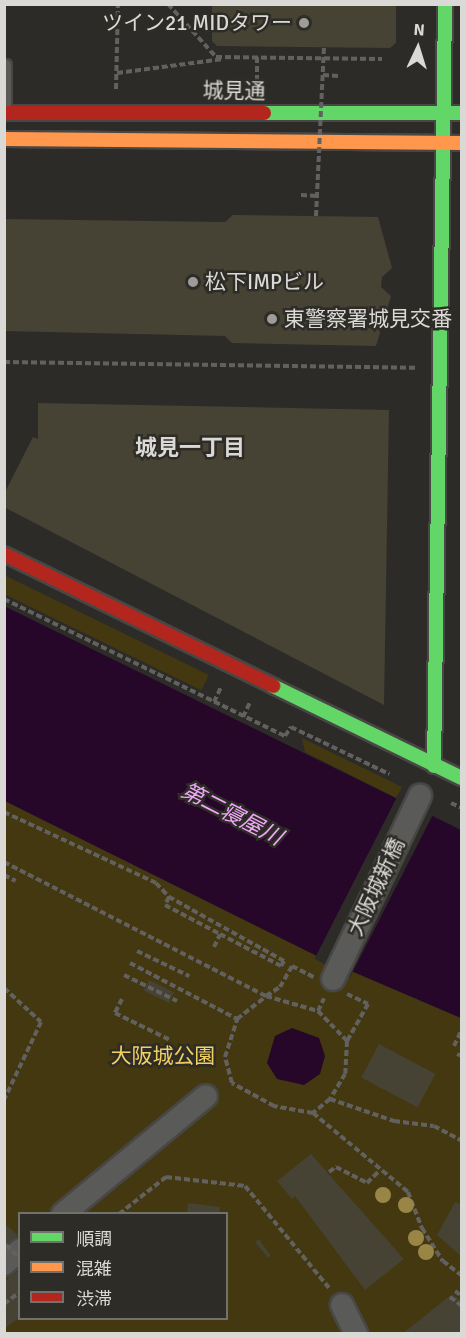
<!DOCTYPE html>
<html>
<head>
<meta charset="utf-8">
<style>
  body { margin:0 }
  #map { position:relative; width:466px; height:1338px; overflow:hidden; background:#2d2b28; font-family:Signika,"Noto Sans JP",sans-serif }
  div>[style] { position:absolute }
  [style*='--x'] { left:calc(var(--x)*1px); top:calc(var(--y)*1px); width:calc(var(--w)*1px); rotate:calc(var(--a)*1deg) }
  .green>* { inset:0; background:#433810; transform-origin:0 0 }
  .water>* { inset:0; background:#260629 }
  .pier>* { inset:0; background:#2d2b28; transform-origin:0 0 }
  .building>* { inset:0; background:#464234; transform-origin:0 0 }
  .path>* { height:4px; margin-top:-2px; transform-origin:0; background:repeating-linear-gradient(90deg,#63615f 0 6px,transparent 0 9px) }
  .roads { filter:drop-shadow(2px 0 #484745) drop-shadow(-2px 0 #484745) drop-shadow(0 2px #484745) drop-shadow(0 -2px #484745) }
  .lane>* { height:10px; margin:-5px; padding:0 5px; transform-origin:5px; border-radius:5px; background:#5a5a58 }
  .street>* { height:22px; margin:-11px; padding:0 11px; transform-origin:11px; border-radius:11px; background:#5a5a58 }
  .fast>* { height:14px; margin:-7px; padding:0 7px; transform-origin:7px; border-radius:7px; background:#63d668 }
  .slow>* { height:14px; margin:-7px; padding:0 7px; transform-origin:7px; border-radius:7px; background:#ff974d }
  .jam>* { height:14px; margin:-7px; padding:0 7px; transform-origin:7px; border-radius:7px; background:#b3261e }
  .path-bridge>* { height:4px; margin-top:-2px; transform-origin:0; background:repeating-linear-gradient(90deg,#63615f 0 6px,transparent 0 9px) }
  .trees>* { width:16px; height:16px; margin:-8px; border-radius:50%; background:#998647 }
  .dots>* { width:16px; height:16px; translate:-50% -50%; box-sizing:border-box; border:3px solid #2e2c27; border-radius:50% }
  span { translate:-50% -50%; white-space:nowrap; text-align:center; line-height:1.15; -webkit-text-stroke:5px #2e2c27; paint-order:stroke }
  .poi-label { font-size:21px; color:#dad9d5 }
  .right { translate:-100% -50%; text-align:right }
  .left { translate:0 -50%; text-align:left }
  .street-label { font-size:21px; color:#dad9d5 }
  .park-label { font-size:21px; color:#f1d061 }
  .neighbourhood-label { font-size:22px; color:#dad9d5; font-weight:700 }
  .water-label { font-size:22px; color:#f0a7f8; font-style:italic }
  .frame { position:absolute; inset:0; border:6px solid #dad9d5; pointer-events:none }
  .legend { position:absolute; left:18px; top:1212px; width:210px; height:108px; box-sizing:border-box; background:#2e2c27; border:2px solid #73716d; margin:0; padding:8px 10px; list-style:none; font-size:18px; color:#dad9d5 }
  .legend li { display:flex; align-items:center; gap:12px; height:30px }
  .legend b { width:30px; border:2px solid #73716d }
  .north { position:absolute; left:388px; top:18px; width:60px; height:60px; -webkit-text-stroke:4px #2e2c27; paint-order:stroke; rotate:4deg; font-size:16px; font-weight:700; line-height:24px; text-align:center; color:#dad9d5 }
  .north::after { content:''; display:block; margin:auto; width:21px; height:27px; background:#dad9d5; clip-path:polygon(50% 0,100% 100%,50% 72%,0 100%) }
</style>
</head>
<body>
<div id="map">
  <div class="green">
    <div style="left:4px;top:575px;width:228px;height:17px;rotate:26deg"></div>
    <div style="clip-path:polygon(302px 738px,402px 787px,396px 798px,305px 752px)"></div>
    <div style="clip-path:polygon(evenodd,5px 801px,321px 958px,461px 1018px,461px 1333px,5px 1333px,5px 801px,20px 1214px,226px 1214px,226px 1318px,20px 1318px,20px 1214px)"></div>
  </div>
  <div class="water">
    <div style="clip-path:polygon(4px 606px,461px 830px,461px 1018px,321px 958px,5px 801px)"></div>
    <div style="clip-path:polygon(292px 1028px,319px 1038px,325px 1056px,320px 1074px,304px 1085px,277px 1079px,267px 1063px,275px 1036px)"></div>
  </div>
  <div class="pier">
    <div style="left:398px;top:795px;width:40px;height:184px;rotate:27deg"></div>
  </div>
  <div class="building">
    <div style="clip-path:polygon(212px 4px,396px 4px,396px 43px,390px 48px,217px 46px,212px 41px)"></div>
    <div style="clip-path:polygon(233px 215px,378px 217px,392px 268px,382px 277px,381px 287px,391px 296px,376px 346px,232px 343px,225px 336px,4px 331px,4px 219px,225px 222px)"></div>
    <div style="clip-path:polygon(38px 403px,389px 410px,384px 705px,4px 507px,4px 494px,33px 437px,38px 439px)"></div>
    <div style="left:149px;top:980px;width:28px;height:12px;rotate:26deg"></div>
    <div style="left:379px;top:1044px;width:64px;height:38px;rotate:28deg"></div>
    <div style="clip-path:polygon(311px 1154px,404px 1259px,365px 1290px,295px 1196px,292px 1199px,277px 1181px)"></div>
    <div style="clip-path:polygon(455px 1202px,462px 1205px,462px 1257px,437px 1235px)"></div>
    <div style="clip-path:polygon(188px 1203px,220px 1207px,219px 1214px,187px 1212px)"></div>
    <div style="clip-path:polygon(5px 1224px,18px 1235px,5px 1246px)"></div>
    <div style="clip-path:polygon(259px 1239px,271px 1256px,268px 1258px,255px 1242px)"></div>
    <div style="clip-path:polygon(20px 1270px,20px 1317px,4px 1329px,4px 1281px)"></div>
    <div style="clip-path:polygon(452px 1294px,462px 1301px,462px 1334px,402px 1334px)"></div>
  </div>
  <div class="path">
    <div style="--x:168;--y:4;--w:72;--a:47.8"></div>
    <div style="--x:216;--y:57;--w:166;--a:0.7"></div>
    <div style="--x:257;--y:57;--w:33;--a:90"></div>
    <div style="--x:117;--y:73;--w:107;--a:-7.5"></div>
    <div style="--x:323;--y:75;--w:15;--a:4"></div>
    <div style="--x:116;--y:89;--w:85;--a:-88.7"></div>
    <div style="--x:301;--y:195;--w:16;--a:4"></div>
    <div style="--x:4;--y:362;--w:411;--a:0.8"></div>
    <div style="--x:4;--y:599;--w:313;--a:26"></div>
    <div style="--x:285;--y:736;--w:11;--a:-56"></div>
    <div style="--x:291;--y:727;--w:109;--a:25.6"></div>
    <div style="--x:214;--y:702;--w:17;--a:-65"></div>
    <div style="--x:243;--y:717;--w:17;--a:-65"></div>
    <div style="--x:451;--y:803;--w:12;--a:24"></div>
    <div style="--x:4;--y:812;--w:168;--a:25"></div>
    <div style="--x:156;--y:883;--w:19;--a:47"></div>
    <div style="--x:4;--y:862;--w:294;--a:27.1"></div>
    <div style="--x:266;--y:996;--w:17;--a:-33"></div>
    <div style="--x:280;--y:987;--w:24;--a:-60"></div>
    <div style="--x:292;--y:966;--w:25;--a:27"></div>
    <div style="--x:4;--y:875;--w:13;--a:27"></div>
    <div style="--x:214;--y:947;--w:14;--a:-65"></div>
    <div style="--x:220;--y:934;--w:69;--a:27.7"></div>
    <div style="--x:281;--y:966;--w:6;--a:-59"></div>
    <div style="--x:284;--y:961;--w:132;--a:-150.9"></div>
    <div style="--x:169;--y:897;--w:9;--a:117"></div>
    <div style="--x:165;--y:905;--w:62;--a:27.8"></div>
    <div style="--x:137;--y:951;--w:58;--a:25.7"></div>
    <div style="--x:130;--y:963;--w:121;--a:27.6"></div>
    <div style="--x:124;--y:975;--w:59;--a:26.1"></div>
    <div style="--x:4;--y:988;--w:50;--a:42.6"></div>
    <div style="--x:41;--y:1022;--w:86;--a:115.4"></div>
    <div style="--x:347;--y:994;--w:23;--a:25"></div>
    <div style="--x:368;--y:1004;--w:43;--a:119.6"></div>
    <div style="--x:266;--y:996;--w:54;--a:16.1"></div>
    <div style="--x:318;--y:1011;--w:42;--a:46"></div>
    <div style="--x:347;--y:1041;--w:33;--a:93"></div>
    <div style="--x:345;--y:1074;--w:29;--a:121"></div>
    <div style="--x:330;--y:1099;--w:22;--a:141"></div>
    <div style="--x:313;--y:1113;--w:40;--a:-170"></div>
    <div style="--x:274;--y:1106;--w:48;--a:-151.3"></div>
    <div style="--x:232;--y:1083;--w:27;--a:-105"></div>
    <div style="--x:225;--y:1057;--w:40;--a:-72"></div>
    <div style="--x:237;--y:1019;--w:37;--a:-38"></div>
    <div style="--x:122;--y:999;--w:16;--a:117"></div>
    <div style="--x:115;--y:1013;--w:61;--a:26.1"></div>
    <div style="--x:318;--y:1011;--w:14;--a:-65"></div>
    <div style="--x:454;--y:1046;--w:19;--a:-65"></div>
    <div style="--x:457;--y:1054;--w:5;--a:22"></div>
    <div style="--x:330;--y:1099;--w:68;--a:19"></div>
    <div style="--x:394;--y:1121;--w:40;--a:7.1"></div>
    <div style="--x:434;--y:1126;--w:32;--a:28"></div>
    <div style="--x:313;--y:1113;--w:124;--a:39.7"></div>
    <div style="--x:408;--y:1192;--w:39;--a:69"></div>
    <div style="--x:422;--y:1228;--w:39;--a:58"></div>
    <div style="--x:443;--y:1261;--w:24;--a:38"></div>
    <div style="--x:329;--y:1172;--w:9;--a:-36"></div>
    <div style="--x:336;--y:1167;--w:35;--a:27"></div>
    <div style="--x:367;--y:1183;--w:17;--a:-45"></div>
    <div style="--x:119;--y:1214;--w:60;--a:-38.2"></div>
    <div style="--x:166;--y:1177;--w:80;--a:6.5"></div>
    <div style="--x:245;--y:1186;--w:132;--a:50.5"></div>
    <div style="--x:455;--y:1291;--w:9;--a:36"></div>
    <div style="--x:450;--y:1297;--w:15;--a:37"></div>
    <div style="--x:4;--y:1304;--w:20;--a:-37"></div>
  </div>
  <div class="roads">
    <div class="lane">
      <div style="--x:6;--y:110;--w:45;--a:-90"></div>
    </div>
    <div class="street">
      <div style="--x:333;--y:979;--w:203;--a:-64.6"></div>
      <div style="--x:63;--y:1214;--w:185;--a:-39.5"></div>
      <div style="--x:4;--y:1264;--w:21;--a:-41"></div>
      <div style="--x:342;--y:1305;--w:32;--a:64"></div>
    </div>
    <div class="fast">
      <div style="--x:264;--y:113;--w:198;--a:0"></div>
      <div style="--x:273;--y:686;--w:210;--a:26"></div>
      <div style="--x:434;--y:766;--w:762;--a:-89.17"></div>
    </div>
    <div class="slow">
      <div style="--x:4;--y:139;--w:458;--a:0.5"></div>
    </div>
    <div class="jam">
      <div style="--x:4;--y:113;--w:260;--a:0"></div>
      <div style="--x:4;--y:554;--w:300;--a:26.1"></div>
    </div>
  </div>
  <div class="path-bridge">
    <div style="--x:316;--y:216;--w:169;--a:-87.3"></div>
    <div style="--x:6;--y:1245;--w:19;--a:43"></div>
  </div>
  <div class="trees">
    <div style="left:383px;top:1195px"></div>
    <div style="left:406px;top:1205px"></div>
    <div style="left:416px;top:1238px"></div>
    <div style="left:426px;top:1252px"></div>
  </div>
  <div class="dots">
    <div style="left:304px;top:23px;background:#9d9c98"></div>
    <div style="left:193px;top:282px;background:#9d9c98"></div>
    <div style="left:272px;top:319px;background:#9d9c98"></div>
  </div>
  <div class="poi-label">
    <span class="right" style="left:292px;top:23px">ツイン21 MIDタワー</span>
    <span class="left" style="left:205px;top:282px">松下IMPビル</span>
    <span class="left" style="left:284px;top:319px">東警察署城見交番</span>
  </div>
  <div class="street-label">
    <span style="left:234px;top:91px;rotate:1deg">城見通</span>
    <span style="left:376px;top:887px;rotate:-65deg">大阪城新橋</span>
  </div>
  <div class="park-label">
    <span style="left:163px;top:1056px">大阪城公園</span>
  </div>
  <div class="neighbourhood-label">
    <span style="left:190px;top:448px">城見一丁目</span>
  </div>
  <div class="water-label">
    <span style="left:232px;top:814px;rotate:27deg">第二寝屋川</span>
  </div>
  <div class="frame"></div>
  <ul class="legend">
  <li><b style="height:8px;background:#63d668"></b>順調</li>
  <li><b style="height:8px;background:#ff974d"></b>混雑</li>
  <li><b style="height:8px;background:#b3261e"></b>渋滞</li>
  </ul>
  <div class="north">N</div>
</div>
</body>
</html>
